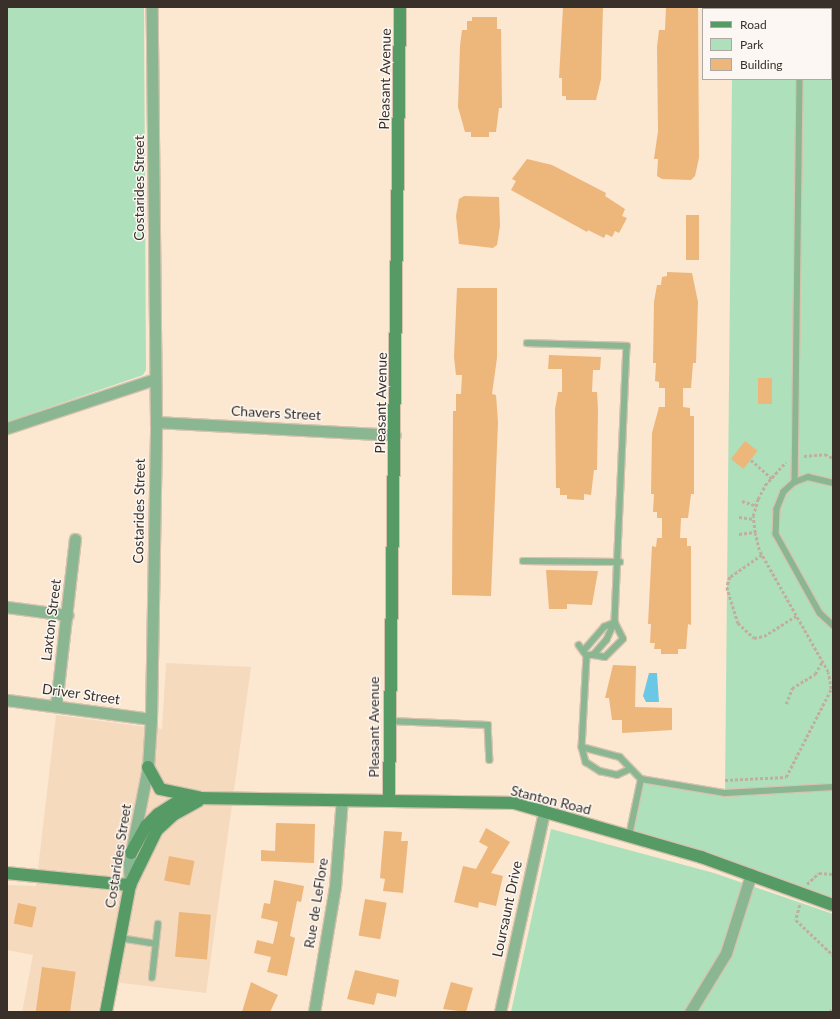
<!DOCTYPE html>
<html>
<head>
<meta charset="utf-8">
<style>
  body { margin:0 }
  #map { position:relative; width:840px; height:1019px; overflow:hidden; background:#fce7d0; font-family:Lato,sans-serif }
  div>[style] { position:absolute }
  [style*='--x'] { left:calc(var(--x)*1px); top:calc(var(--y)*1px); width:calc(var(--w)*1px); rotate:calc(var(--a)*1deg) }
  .built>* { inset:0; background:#f6dabe }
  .green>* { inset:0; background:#aee1bb }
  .water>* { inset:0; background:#6ac8e6 }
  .building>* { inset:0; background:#edb67b; transform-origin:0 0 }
  .path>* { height:2.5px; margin-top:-1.25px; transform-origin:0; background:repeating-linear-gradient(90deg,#c0af9c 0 3px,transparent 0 5px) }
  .roads { filter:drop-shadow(1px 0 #d5c3af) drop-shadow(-1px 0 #d5c3af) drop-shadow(0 1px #d5c3af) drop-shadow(0 -1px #d5c3af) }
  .lane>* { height:5.5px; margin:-2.75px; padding:0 2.75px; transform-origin:2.75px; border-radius:2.75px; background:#8ab691 }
  .street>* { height:11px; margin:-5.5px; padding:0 5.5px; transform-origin:5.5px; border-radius:5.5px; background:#8ab691 }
  .secondary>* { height:12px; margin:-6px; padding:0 6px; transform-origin:6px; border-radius:6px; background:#569b65 }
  span { translate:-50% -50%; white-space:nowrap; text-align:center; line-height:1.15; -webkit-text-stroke:3px #fcf7f3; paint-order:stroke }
  .street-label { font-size:14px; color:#393129 }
  .frame { position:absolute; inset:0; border:8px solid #393129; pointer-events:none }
  .legend { position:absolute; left:702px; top:8px; width:130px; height:72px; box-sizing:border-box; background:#fcf7f3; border:1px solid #aea8a2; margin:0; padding:5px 7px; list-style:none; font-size:12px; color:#393129 }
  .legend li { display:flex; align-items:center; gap:8px; height:20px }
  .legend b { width:20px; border:1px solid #aea8a2 }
</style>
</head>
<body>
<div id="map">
  <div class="built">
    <div style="clip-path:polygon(166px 663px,251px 667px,206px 993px,104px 981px,98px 1012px,22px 1012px,33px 955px,7px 950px,7px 885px,36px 886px,56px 715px,162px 729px)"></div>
  </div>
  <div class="green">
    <div style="clip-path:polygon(7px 7px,144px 7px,146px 370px,143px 375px,7px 422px)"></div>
    <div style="clip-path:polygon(733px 7px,833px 7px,833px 904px,629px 836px,641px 779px,725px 793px,732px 79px,831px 79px,831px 9px)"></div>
    <div style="clip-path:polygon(551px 829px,714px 873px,833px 914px,833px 1012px,511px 1012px)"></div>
  </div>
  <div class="water">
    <div style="clip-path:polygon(649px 673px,657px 673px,659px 702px,646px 702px,643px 696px)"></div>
  </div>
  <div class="building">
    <div style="clip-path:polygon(563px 7px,603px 7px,601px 79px,596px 100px,566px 100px,566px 96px,562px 96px,562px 78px,559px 78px)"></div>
    <div style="clip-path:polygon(666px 7px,698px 7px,699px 158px,695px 176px,691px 180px,662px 179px,657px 176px,658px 159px,654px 159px,658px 131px,657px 47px,659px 30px,665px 30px)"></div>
    <div style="clip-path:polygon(472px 17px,497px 17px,497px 29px,501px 29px,502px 108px,499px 108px,496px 132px,489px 132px,489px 137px,471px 137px,471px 132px,465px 132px,458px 107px,460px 46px,462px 30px,467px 30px,467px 21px,472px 21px)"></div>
    <div style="clip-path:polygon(527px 159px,552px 165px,606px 193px,605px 196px,625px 209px,622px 216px,627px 218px,619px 233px,615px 231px,612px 237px,606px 234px,604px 238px,588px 230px,587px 232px,511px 190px,516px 181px,512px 179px)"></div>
    <div style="clip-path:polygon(464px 196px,499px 197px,500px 226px,497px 245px,493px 248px,459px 244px,456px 216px,459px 199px)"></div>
    <div style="left:686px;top:215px;width:13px;height:45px"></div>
    <div style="clip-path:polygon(667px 272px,692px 273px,698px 302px,696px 363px,693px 363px,691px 388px,683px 388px,683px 407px,690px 408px,690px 416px,694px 416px,694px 494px,691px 494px,688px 518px,681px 518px,680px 538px,687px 538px,687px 546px,691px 546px,691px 625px,688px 624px,686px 649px,678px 649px,678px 654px,661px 654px,661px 649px,654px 649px,655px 643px,650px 643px,651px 624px,648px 624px,652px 546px,656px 547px,657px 538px,662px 538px,662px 518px,657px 518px,657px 512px,653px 512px,654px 494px,651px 494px,652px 433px,659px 407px,665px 407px,665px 388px,659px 388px,659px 382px,655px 381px,656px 363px,653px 363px,654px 302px,657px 285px,661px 285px,662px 277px,667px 276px)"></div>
    <div style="clip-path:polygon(457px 288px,497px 288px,497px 358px,492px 394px,496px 395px,498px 422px,491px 596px,452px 595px,453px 411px,456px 411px,456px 394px,461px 394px,462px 375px,456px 375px,454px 357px)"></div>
    <div style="clip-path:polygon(549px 355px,601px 357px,600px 370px,593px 370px,592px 392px,597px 392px,598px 409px,597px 470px,594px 470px,591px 495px,584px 494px,584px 500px,567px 499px,567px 495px,560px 495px,560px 488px,556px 488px,555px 409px,558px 392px,562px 392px,562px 369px,548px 369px)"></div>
    <div style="left:758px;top:378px;width:14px;height:26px"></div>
    <div style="left:745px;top:441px;width:16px;height:23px;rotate:38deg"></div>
    <div style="clip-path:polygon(546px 570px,598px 571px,592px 605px,567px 604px,567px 609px,549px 609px)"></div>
    <div style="clip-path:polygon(613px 665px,636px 666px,635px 707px,672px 708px,672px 730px,622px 733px,622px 720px,612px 720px,609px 698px,605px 698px)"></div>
    <div style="clip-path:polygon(276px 823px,315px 824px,314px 863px,261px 861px,261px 850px,275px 851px)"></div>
    <div style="clip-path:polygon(486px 828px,510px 842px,491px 873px,503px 876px,496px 906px,479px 902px,478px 908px,454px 902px,463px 866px,476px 869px,488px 847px,479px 842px)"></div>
    <div style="clip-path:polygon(384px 831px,402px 832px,401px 841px,408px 841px,403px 893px,383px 891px,385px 879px,380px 878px)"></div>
    <div style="left:169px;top:856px;width:26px;height:25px;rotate:11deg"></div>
    <div style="clip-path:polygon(274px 880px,304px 886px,301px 902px,297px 901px,290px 936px,295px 938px,287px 976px,267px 972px,271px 957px,254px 953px,257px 940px,273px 944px,278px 922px,261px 918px,264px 903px,270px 904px)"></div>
    <div style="left:365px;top:899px;width:22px;height:37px;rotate:10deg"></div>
    <div style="left:18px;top:903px;width:19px;height:21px;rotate:12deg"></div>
    <div style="left:179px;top:912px;width:32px;height:45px;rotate:5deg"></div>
    <div style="left:42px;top:967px;width:34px;height:46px;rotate:8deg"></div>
    <div style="clip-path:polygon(355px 970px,399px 980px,396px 997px,377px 993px,374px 1005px,347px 999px)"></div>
    <div style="clip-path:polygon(251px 982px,278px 995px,270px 1012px,242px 1012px)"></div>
    <div style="clip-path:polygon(451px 982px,473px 988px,466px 1012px,443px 1009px)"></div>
  </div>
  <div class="path">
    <div style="--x:804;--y:456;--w:21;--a:-5"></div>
    <div style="--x:825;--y:454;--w:9;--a:27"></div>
    <div style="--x:751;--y:460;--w:28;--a:41"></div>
    <div style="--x:742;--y:501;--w:16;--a:18"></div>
    <div style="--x:739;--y:517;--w:15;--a:8"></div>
    <div style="--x:739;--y:534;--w:16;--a:-7"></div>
    <div style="--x:762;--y:555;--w:39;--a:145"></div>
    <div style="--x:730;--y:577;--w:10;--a:107"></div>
    <div style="--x:727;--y:587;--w:38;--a:73"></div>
    <div style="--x:738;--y:623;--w:22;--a:43"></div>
    <div style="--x:754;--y:638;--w:10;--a:-11"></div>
    <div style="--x:764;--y:636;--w:38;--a:-32"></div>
    <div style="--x:786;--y:704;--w:17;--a:-69"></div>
    <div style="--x:792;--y:688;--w:27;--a:-31"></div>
    <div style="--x:815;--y:674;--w:14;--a:-60"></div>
    <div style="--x:725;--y:780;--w:61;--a:-2.8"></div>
    <div style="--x:786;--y:777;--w:99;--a:-62.9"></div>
    <div style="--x:831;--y:689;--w:17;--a:-100"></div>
    <div style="--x:828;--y:672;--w:140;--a:-119.5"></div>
    <div style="--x:759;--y:550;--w:17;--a:-103"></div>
    <div style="--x:755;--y:533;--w:17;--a:-97"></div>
    <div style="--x:753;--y:516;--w:18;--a:-74"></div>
    <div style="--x:758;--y:499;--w:16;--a:-63"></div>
    <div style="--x:765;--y:485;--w:31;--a:-48"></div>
    <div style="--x:807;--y:884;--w:16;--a:-43"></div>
    <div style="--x:819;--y:873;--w:14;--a:4"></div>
    <div style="--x:800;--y:905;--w:16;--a:105"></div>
    <div style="--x:796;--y:920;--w:51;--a:43.4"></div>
    <div style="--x:830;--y:1012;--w:6;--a:-59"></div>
  </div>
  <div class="roads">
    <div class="lane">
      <div style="--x:801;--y:9;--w:2;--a:-90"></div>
      <div style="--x:800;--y:79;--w:403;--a:90.7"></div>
      <div style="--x:795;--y:482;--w:15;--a:138"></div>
      <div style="--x:784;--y:492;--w:18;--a:112"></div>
      <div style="--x:777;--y:509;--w:25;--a:92"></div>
      <div style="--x:776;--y:534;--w:90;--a:60.9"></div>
      <div style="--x:820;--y:613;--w:18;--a:43"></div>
      <div style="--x:527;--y:343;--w:100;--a:1.7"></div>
      <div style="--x:627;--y:346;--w:276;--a:92.5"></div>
      <div style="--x:615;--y:622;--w:20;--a:114"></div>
      <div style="--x:607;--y:640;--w:20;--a:131"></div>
      <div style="--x:594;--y:655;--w:7;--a:172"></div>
      <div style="--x:795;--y:482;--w:14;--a:-21"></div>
      <div style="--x:808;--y:477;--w:26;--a:13"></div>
      <div style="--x:523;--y:561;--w:97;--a:0.6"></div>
      <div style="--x:579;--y:645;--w:14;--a:54"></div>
      <div style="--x:587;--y:656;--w:91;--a:93.1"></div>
      <div style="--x:582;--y:747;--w:16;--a:75"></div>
      <div style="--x:586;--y:762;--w:17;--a:33"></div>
      <div style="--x:600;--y:771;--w:17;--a:13"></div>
      <div style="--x:617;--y:775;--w:14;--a:-25"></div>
      <div style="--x:585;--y:649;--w:29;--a:-49"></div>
      <div style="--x:604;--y:627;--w:12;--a:-24"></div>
      <div style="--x:594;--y:655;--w:11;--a:10"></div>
      <div style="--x:605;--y:657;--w:25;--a:-45"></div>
      <div style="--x:623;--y:639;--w:18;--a:-117"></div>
      <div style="--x:389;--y:721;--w:99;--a:2.3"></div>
      <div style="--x:488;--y:725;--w:35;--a:87"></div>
      <div style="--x:582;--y:747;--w:39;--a:15"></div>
      <div style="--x:620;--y:757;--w:30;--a:46"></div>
      <div style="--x:629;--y:836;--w:58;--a:-78.1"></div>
      <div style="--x:641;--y:779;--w:85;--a:9.5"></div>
      <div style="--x:725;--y:793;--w:108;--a:-3.2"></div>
      <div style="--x:120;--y:938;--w:36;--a:9"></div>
      <div style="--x:152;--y:978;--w:54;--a:-83.7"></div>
    </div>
    <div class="street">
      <div style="--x:156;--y:422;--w:239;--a:3.1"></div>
      <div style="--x:7;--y:428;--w:156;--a:-18.3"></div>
      <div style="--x:7;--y:607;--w:61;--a:7.6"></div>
      <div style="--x:7;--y:700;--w:145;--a:7.5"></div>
      <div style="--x:56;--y:705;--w:167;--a:-83.5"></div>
      <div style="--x:130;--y:885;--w:22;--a:-93"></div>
      <div style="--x:129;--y:863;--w:98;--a:-78.8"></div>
      <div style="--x:148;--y:767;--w:48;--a:-86.4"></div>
      <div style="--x:151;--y:719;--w:297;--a:-89"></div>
      <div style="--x:156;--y:422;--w:415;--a:-90.6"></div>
      <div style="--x:314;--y:1012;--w:127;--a:-80.5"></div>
      <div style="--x:335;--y:887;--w:88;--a:-85.5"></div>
      <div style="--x:500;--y:1012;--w:205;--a:-77.6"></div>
      <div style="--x:690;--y:1012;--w:69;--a:-58.6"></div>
      <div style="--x:726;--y:953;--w:83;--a:-72.4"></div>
    </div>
    <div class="secondary">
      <div style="--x:148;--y:767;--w:25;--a:61"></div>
      <div style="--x:160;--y:789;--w:40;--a:12"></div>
      <div style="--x:389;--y:799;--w:792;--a:-89.2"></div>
      <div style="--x:131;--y:853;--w:31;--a:-61"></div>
      <div style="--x:146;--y:826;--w:17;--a:-45"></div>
      <div style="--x:158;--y:814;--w:19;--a:-32"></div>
      <div style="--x:174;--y:804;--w:29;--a:-12"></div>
      <div style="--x:202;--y:798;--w:312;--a:0.9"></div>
      <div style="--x:514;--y:803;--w:195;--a:16.1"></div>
      <div style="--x:701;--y:857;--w:140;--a:20"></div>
      <div style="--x:7;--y:873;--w:124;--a:5.6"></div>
      <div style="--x:106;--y:1012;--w:129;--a:-79.3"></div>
      <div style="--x:130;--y:885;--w:61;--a:-63.9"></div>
      <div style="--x:157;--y:830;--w:22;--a:-43"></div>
      <div style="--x:173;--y:815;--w:29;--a:-29"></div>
    </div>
  </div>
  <div class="street-label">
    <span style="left:385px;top:79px;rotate:-89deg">Pleasant Avenue</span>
    <span style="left:139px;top:188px;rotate:-90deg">Costarides Street</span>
    <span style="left:381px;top:403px;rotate:-89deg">Pleasant Avenue</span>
    <span style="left:276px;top:413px;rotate:3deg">Chavers Street</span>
    <span style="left:139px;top:511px;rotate:-89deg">Costarides Street</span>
    <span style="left:51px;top:620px;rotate:-83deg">Laxton Street</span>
    <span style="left:81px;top:694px;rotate:8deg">Driver Street</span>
    <span style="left:374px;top:727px;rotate:-90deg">Pleasant Avenue</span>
    <span style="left:551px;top:800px;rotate:14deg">Stanton Road</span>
    <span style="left:118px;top:856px;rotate:-81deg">Costarides Street</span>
    <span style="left:316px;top:903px;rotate:-81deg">Rue de LeFlore</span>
    <span style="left:507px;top:909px;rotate:-78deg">Loursaunt Drive</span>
  </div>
  <div class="frame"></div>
  <ul class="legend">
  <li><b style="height:5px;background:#569b65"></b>Road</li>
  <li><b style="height:11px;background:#aee1bb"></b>Park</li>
  <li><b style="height:11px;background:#edb67b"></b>Building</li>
  </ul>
</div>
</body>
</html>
